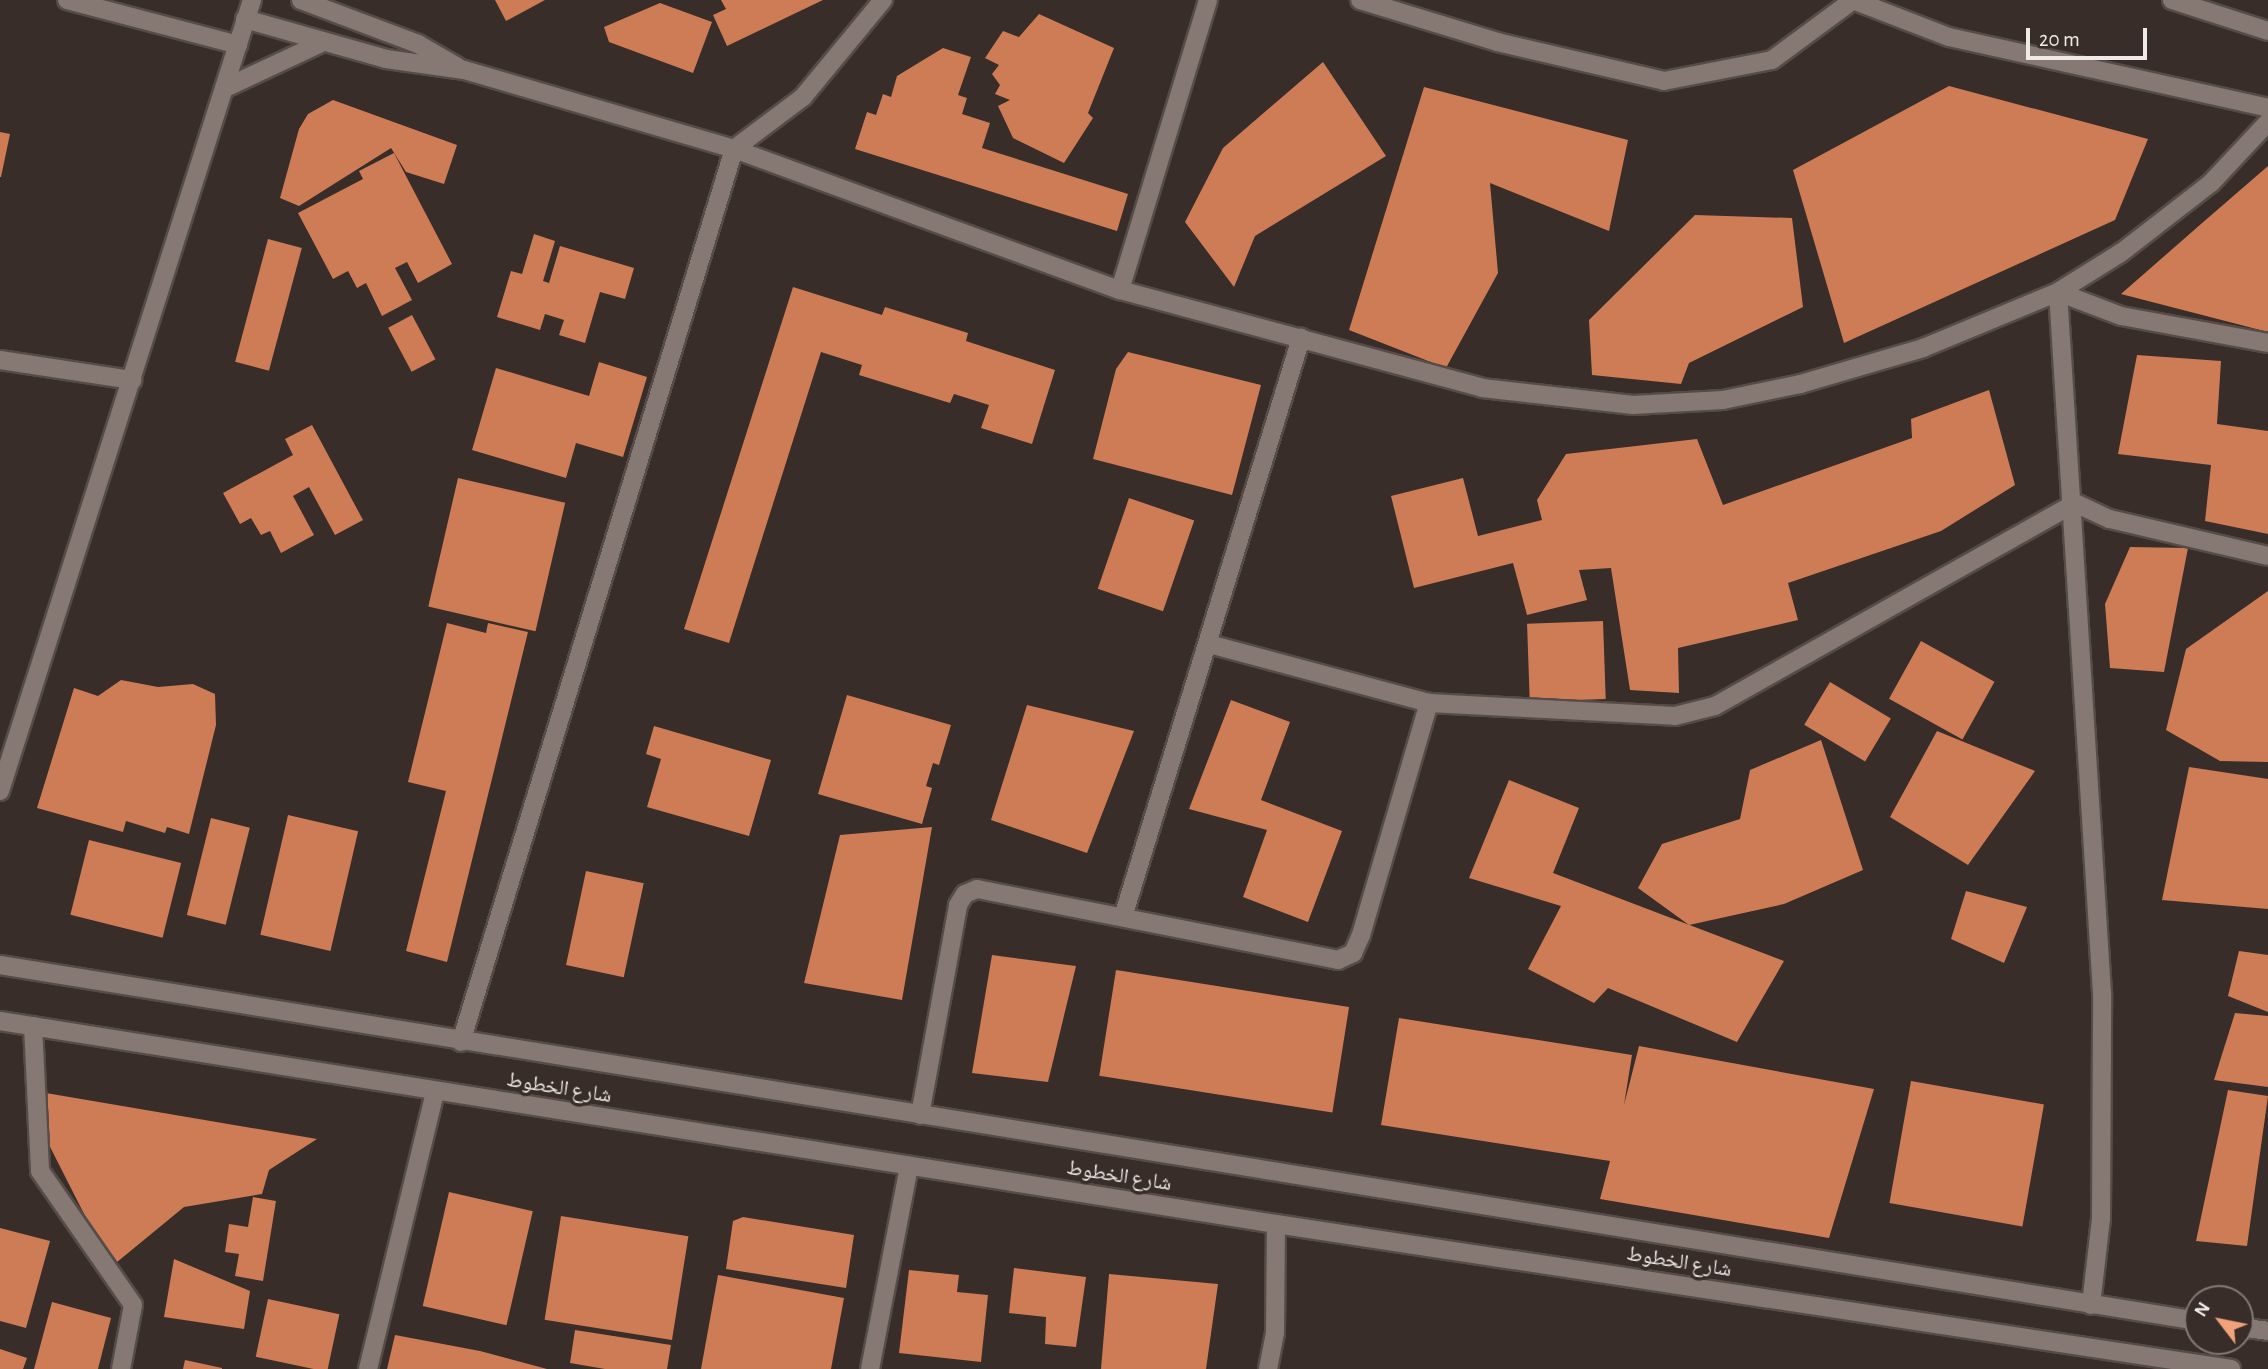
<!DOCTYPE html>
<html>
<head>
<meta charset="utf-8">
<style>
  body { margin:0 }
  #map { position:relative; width:2268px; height:1369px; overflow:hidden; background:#382d28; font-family:"Alegreya Sans","Noto Naskh Arabic",sans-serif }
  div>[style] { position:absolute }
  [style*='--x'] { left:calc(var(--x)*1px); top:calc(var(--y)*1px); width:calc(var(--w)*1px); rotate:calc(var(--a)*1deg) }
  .building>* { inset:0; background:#ce7c55; transform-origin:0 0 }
  .roads { filter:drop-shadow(2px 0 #554c48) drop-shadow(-2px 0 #554c48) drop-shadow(0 2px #554c48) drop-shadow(0 -2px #554c48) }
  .service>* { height:18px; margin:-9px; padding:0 9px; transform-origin:9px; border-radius:9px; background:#867973 }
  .minor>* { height:18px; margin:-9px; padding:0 9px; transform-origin:9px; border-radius:9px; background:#867973 }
  .tertiary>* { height:18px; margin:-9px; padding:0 9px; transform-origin:9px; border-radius:9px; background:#867973 }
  span { translate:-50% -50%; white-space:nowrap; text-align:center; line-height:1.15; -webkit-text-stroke:7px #382d28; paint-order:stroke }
  .street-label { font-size:21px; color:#f0e9e5 }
  .north { position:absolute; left:2184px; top:1285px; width:70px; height:70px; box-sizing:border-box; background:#382d28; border:2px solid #827874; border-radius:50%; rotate:302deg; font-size:19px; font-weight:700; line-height:28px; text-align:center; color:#f0e9e5 }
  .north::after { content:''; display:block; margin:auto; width:24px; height:32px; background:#f1a17c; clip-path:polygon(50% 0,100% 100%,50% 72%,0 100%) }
  .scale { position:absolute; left:2026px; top:28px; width:121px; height:32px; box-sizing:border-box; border:4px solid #f0e9e5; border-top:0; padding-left:9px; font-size:21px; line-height:24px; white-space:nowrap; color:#f0e9e5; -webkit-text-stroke:5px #382d28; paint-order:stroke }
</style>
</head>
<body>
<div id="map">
  <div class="building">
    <div style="clip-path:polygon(495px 0,545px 0,506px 21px)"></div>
    <div style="clip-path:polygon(721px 0,823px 0,727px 46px,713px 15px,726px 9px)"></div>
    <div style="clip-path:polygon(660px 3px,712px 22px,693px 73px,609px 42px,604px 27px)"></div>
    <div style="clip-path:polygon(1039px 14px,1114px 48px,1088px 113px,1093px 118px,1064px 163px,1013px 138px,998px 106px,1010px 100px,995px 94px,1000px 85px,992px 74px,999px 65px,985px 58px,1003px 31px,1019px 37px)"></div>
    <div style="clip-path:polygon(943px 48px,971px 57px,958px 95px,967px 98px,962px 114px,990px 123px,982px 148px,1128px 194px,1117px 231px,855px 149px,867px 112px,876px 115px,883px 94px,891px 97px,897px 76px)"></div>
    <div style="clip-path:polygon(1323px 62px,1386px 156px,1255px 236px,1234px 287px,1185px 222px,1223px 148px)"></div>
    <div style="clip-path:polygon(1949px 86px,2148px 139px,2115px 220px,1844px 343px,1793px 170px)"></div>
    <div style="clip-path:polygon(1424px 87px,1628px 140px,1609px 231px,1490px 183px,1498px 273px,1446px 368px,1349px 330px)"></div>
    <div style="clip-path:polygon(333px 100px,457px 145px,444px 184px,406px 172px,391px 148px,299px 206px,280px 198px,299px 129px,308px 114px)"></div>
    <div style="clip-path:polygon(0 132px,10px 134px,1px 177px,0 177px)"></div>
    <div style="clip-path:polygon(394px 153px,452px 264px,418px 283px,407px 262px,395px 268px,412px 300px,382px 316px,366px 283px,357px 288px,348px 271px,333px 279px,298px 213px,363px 179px,359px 171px)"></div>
    <div style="clip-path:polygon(2268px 166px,2268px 332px,2121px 294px,2201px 224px)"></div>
    <div style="clip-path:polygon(1695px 215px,1792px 218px,1803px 307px,1689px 363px,1681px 384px,1592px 375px,1589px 320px)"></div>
    <div style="clip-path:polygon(534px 234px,555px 241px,543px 281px,549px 283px,560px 246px,634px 268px,625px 299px,600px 292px,585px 343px,559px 335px,564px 320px,545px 314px,540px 330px,497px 317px,511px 271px,522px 274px)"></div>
    <div style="left:268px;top:239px;width:35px;height:127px;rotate:15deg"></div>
    <div style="clip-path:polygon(793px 287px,882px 315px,885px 307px,968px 333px,966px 341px,1055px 370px,1032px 444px,981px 428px,989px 405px,954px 394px,950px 403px,859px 375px,862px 365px,821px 352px,729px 643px,684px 629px)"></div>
    <div style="left:412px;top:315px;width:50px;height:27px;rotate:62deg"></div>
    <div style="clip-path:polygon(1128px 352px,1261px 385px,1232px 495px,1093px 459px,1116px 369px)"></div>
    <div style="clip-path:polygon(2137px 355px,2221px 361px,2217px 424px,2268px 431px,2268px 534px,2205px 521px,2211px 465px,2118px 454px)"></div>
    <div style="clip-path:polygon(599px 362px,647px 377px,623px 457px,576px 443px,566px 478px,472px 450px,496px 368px,589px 396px)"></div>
    <div style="clip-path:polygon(1989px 390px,2015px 485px,1941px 531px,1788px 583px,1798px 620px,1678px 648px,1679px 693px,1630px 690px,1611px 568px,1579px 570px,1587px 600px,1527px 615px,1513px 563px,1414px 588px,1391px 496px,1463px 478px,1478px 536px,1542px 520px,1537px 500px,1566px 454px,1697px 439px,1723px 505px,1912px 438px,1911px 419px)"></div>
    <div style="clip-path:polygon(312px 425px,363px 520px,335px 535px,309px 487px,293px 496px,314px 535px,281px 553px,270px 531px,261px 535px,251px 518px,240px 524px,223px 493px,293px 455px,285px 439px)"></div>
    <div style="left:458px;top:478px;width:110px;height:132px;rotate:13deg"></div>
    <div style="left:1129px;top:498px;width:69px;height:96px;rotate:19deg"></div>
    <div style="clip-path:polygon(2130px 547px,2188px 548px,2164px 672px,2110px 668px,2105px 604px)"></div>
    <div style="clip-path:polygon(2268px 591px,2268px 762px,2220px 761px,2166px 730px,2186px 649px)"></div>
    <div style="left:1603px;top:621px;width:78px;height:76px;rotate:88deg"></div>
    <div style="clip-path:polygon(447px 623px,486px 633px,488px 623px,528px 632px,447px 962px,406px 951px,446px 791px,408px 782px)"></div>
    <div style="left:1921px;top:641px;width:84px;height:66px;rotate:29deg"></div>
    <div style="clip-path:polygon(121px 680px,158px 687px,193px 684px,215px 694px,216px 725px,189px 834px,167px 827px,165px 833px,126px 821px,123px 832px,37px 808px,74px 688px,98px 696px)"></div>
    <div style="left:1830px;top:682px;width:71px;height:50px;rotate:31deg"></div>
    <div style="clip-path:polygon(847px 695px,951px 725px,939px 765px,933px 763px,926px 786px,932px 788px,922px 824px,818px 794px)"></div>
    <div style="clip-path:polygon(1231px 700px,1290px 722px,1261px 800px,1342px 831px,1308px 922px,1243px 897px,1267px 830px,1189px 809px)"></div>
    <div style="clip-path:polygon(1027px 705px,1134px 731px,1087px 853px,991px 820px)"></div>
    <div style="clip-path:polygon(654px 726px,771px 760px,749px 836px,647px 807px,661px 759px,646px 754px)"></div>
    <div style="clip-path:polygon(1937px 731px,2035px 771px,1968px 865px,1890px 817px)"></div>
    <div style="clip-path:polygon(1821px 740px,1863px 870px,1784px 904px,1689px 925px,1638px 888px,1662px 844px,1740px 819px,1750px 770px)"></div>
    <div style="clip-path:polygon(2189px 767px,2268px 779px,2268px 909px,2162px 900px)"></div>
    <div style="clip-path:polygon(1509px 780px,1579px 808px,1553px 873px,1784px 961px,1737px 1042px,1608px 988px,1594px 1003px,1528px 969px,1561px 906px,1469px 878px)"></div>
    <div style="left:288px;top:815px;width:72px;height:123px;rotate:13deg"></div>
    <div style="left:211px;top:818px;width:40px;height:100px;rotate:14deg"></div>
    <div style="clip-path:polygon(932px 827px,902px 1000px,804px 983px,840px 835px)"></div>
    <div style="left:89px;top:840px;width:95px;height:77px;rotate:14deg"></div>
    <div style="left:586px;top:871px;width:59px;height:96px;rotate:12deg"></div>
    <div style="clip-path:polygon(1966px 891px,2027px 907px,2004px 963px,1951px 939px)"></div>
    <div style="clip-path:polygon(2239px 951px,2268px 955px,2268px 1012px,2228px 996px)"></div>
    <div style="clip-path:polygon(992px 955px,1076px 966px,1048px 1082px,972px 1073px)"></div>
    <div style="left:1116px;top:970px;width:236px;height:107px;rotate:9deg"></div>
    <div style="clip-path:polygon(2235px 1013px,2268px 1016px,2268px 1087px,2214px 1080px)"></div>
    <div style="clip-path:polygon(1399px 1018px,1632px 1055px,1624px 1105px,1639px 1046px,1874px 1089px,1829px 1238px,1600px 1199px,1610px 1161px,1381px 1125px)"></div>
    <div style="left:1911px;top:1081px;width:135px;height:124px;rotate:10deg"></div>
    <div style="clip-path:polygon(2228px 1090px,2268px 1096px,2247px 1246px,2196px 1241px)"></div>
    <div style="clip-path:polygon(40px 1092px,317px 1139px,269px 1170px,262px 1194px,184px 1207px,111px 1267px,45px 1137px)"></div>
    <div style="left:449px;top:1192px;width:86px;height:117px;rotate:13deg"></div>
    <div style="clip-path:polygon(253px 1197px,276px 1201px,263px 1281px,235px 1276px,239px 1254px,225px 1252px,229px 1224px,248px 1227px)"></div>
    <div style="left:561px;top:1216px;width:129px;height:105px;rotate:9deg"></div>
    <div style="clip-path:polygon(743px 1217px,854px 1235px,846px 1288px,726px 1269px,733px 1221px)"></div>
    <div style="clip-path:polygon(0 1228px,50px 1241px,26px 1328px,0 1321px)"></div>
    <div style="clip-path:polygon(174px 1259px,250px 1291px,244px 1329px,164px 1317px)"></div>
    <div style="clip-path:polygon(1014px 1268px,1086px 1277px,1076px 1347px,1045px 1344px,1046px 1317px,1009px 1313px)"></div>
    <div style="clip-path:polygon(909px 1270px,959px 1275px,957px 1292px,988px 1295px,981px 1362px,899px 1353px)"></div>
    <div style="clip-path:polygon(1109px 1274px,1218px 1284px,1206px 1369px,1101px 1369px)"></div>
    <div style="clip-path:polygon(718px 1275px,844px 1298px,831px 1369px,701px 1369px)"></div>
    <div style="left:268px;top:1299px;width:73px;height:59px;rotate:12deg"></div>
    <div style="clip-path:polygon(52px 1302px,111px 1318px,98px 1369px,34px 1369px)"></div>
    <div style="clip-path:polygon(575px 1330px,671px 1345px,667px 1369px,605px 1369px,570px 1363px)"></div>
    <div style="clip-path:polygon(395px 1335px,480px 1351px,547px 1369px,387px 1369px)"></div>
    <div style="clip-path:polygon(0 1349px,27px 1358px,23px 1369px,0 1369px)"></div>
    <div style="clip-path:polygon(185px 1360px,222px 1368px,222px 1369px,183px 1369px)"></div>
  </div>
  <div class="roads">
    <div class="service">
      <div style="--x:67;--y:0;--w:177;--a:14.7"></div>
      <div style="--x:0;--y:360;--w:134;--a:8.6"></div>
    </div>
    <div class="minor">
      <div style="--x:301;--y:0;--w:125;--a:20.6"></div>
      <div style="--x:418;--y:44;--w:46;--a:29.9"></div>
      <div style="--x:1360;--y:0;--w:143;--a:17"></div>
      <div style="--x:1497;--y:42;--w:171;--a:13.1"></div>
      <div style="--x:1664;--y:81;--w:110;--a:-11"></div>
      <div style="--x:1772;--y:60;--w:101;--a:-36.5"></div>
      <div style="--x:1853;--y:0;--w:103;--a:21.1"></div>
      <div style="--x:1949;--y:37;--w:327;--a:12.5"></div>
      <div style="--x:2172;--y:0;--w:101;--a:17.9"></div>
      <div style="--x:245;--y:19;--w:147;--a:15.8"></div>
      <div style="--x:386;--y:59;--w:79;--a:8"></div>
      <div style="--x:464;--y:70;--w:281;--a:16.3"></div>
      <div style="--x:734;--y:149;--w:411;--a:20.1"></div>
      <div style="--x:1120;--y:290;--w:375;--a:15.1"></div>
      <div style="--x:1482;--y:388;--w:152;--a:6.4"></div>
      <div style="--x:1633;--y:405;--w:90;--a:-3.2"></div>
      <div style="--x:1723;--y:400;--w:79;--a:-11.7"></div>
      <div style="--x:1800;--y:384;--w:128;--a:-16.3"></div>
      <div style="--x:1923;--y:348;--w:146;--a:-22.5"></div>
      <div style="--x:2058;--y:292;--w:75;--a:-32"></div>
      <div style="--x:2122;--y:252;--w:113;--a:-37.8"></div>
      <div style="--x:2211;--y:183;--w:83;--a:-46.9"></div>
      <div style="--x:225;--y:88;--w:106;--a:-25.1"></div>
      <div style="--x:1120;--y:290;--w:303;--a:-73.1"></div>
      <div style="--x:1209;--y:644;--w:228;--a:15"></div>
      <div style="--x:0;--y:791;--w:830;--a:-72.33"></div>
      <div style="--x:1123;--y:917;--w:606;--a:-72.91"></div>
      <div style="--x:33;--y:1026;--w:145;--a:87.2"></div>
      <div style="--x:40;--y:1171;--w:163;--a:55.2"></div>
      <div style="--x:133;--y:1305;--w:65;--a:100.6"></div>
      <div style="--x:461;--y:1042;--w:934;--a:-73"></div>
      <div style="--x:734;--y:149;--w:86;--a:-37"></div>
      <div style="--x:803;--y:97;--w:126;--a:-50.5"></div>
      <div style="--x:920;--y:1115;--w:213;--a:-79.7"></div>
      <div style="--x:958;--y:905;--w:13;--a:-58"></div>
      <div style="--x:965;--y:894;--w:13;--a:-23"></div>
      <div style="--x:977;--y:889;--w:368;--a:11.1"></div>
      <div style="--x:1338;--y:960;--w:17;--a:-25"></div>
      <div style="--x:1353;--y:953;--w:20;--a:-66"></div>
      <div style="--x:1361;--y:935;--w:242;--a:-73.7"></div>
      <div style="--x:1429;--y:703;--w:246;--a:3"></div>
      <div style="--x:1675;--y:716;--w:41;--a:-14"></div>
      <div style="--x:1715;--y:706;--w:413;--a:-29.4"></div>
      <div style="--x:2075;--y:503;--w:38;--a:25"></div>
      <div style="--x:2110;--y:519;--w:162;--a:13.2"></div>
      <div style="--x:2091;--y:1305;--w:87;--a:-83.4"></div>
      <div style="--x:2101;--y:1219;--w:226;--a:-89.7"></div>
      <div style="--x:2102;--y:993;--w:702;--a:-93.59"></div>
      <div style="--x:2058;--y:292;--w:67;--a:20.9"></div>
      <div style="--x:2121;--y:316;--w:149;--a:10.4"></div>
      <div style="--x:368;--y:1369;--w:286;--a:-76.4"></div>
      <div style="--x:870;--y:1369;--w:207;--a:-79.1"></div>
      <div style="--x:1268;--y:1369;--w:37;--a:-79"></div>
      <div style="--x:1275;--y:1333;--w:109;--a:-89.5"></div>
    </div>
    <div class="tertiary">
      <div style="--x:0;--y:965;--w:2227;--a:9.2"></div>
      <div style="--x:0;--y:1021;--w:1292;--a:9.04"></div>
      <div style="--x:1276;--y:1224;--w:966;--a:8.63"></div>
      <div style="--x:2240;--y:1327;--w:28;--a:8"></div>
    </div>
  </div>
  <div class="street-label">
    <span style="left:559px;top:1088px;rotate:9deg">شارع الخطوط</span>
    <span style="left:1119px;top:1176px;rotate:9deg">شارع الخطوط</span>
    <span style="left:1679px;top:1262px;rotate:9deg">شارع الخطوط</span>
  </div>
  <div class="north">N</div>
  <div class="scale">20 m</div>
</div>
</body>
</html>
